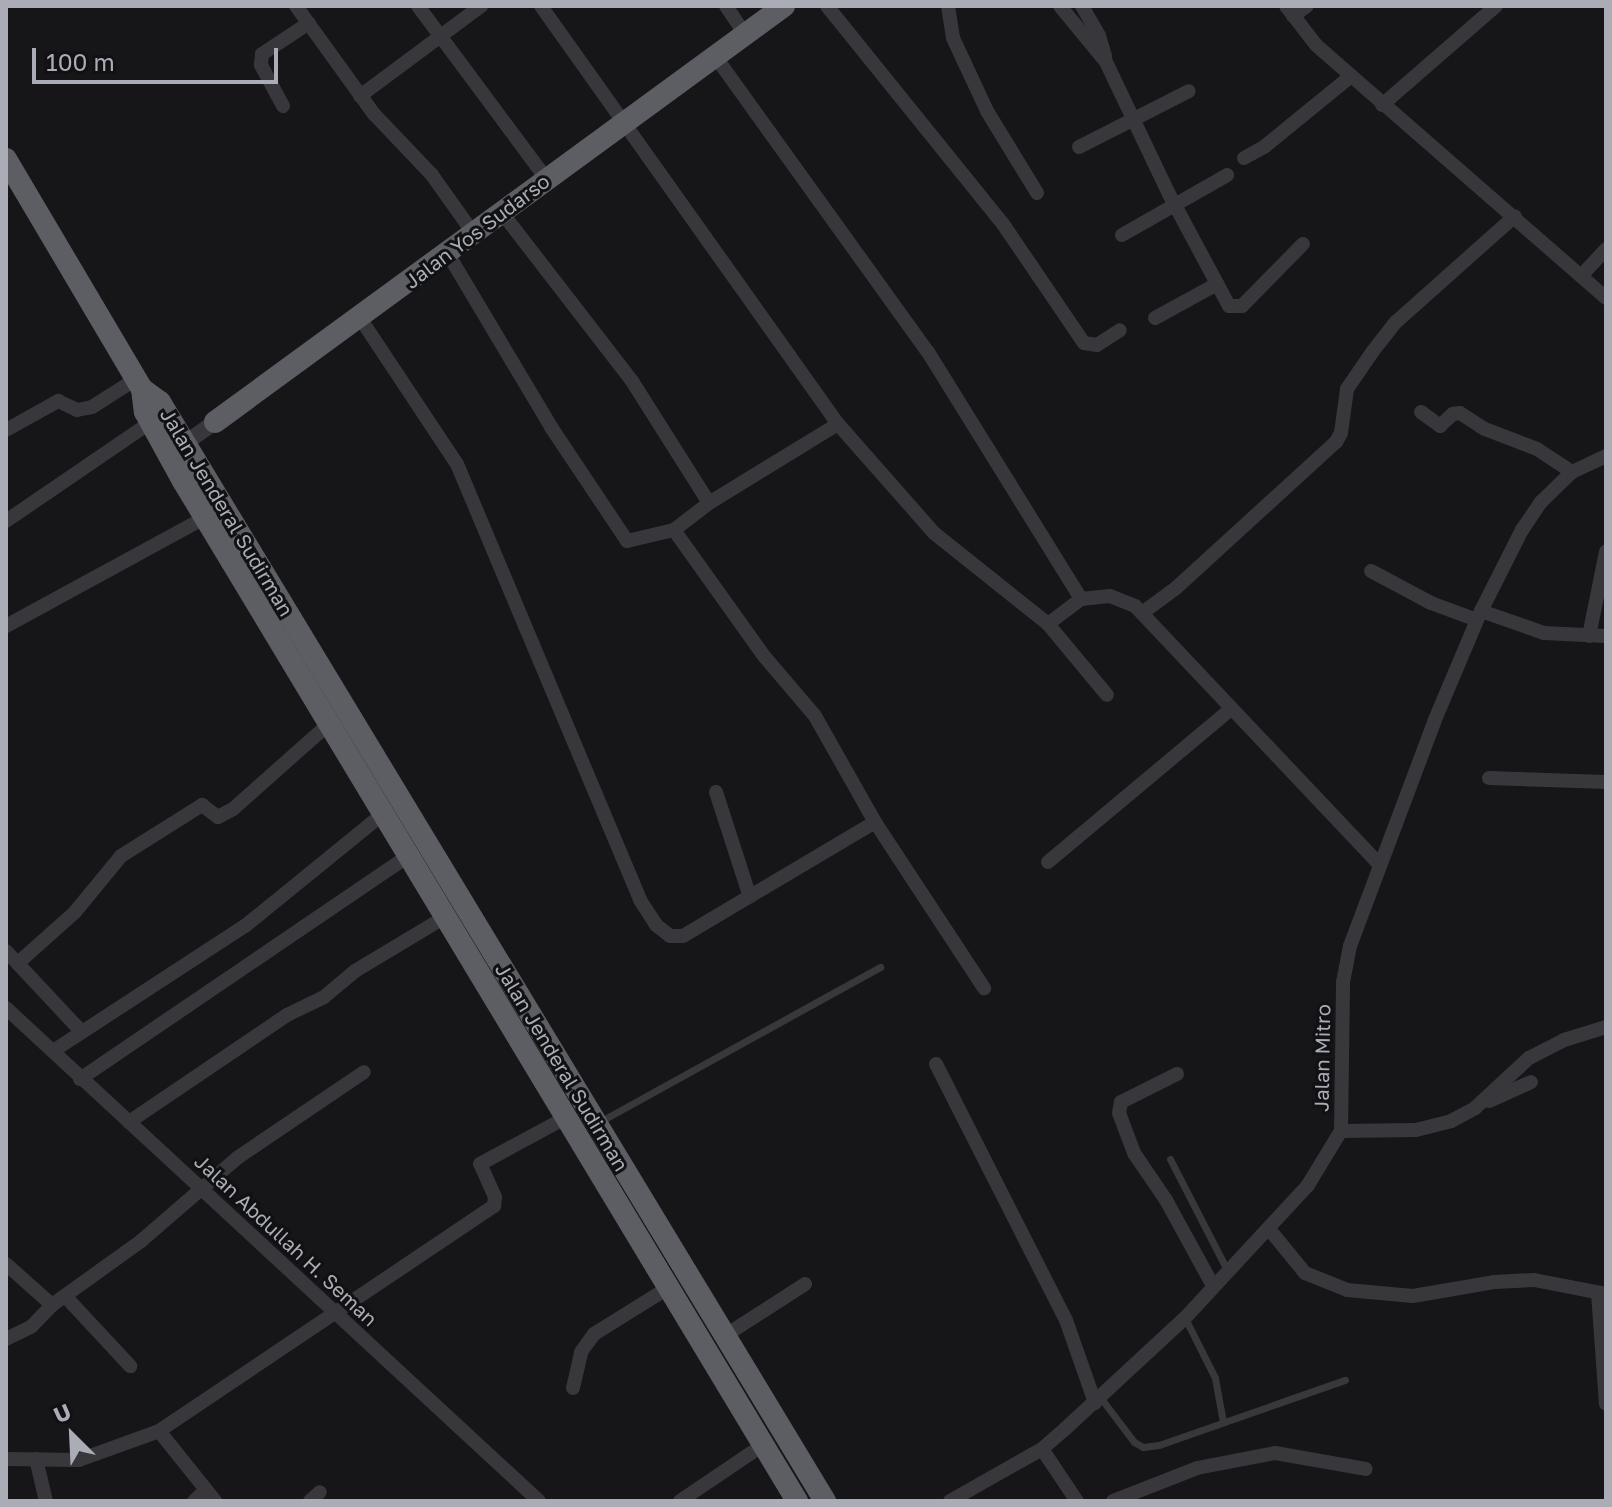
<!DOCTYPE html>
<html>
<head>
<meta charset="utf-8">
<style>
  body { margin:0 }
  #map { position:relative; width:1612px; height:1507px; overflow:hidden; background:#161618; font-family:"Golos Text",sans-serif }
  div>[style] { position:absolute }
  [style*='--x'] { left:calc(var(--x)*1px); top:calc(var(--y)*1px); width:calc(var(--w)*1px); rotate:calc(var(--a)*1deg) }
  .service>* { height:7px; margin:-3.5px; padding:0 3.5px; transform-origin:3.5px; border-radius:3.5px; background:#38383c }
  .minor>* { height:14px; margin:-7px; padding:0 7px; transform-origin:7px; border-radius:7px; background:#38383c }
  .tertiary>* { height:16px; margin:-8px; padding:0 8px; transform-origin:8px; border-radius:8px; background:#38383c }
  .trunk>* { height:22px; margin:-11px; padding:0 11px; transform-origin:11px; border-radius:11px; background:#5c5e64 }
  span { translate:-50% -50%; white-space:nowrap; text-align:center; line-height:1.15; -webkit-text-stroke:6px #111113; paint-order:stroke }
  .street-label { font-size:20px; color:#aaadb6 }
  .frame { position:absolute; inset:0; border:8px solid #aaadb6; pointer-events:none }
  .north { position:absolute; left:32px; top:1395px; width:80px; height:80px; -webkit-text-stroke:6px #111113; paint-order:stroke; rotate:336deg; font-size:22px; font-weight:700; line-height:32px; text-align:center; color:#aaadb6 }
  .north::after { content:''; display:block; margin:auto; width:28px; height:36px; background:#aaadb6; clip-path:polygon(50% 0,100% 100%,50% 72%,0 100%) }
  .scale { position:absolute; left:32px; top:48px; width:246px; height:36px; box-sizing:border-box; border:4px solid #aaadb6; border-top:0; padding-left:10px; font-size:24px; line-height:28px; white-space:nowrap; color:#aaadb6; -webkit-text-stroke:6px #111113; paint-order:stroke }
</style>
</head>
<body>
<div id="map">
  <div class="service">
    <div style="--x:601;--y:1121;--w:319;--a:-28.9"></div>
    <div style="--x:1170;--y:1159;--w:125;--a:62.8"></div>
    <div style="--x:1185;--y:1318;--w:67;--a:63.4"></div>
    <div style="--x:1215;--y:1378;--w:45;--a:79.7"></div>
    <div style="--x:1100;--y:1397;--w:56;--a:52.9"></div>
    <div style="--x:1134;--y:1442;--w:10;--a:29"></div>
    <div style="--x:1143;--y:1447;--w:16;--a:-7"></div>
    <div style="--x:1159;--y:1445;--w:197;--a:-19.3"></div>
  </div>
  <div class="minor">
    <div style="--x:296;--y:6;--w:133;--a:54.2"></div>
    <div style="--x:374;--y:114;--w:84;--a:46.4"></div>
    <div style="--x:432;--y:175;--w:72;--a:54.6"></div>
    <div style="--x:418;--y:6;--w:217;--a:53.4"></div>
    <div style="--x:541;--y:6;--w:513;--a:54.61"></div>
    <div style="--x:838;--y:424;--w:145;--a:48.6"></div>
    <div style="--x:934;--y:533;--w:146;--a:38.6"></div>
    <div style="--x:1048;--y:624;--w:92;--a:50.3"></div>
    <div style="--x:726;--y:6;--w:36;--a:56"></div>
    <div style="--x:827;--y:6;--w:280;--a:51.1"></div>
    <div style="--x:1003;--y:224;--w:144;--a:55.8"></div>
    <div style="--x:1084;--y:343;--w:13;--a:9"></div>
    <div style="--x:1097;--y:345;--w:27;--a:-33"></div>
    <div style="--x:948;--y:6;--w:32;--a:81"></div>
    <div style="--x:953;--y:38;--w:81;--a:65"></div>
    <div style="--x:987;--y:111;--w:96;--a:58.6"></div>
    <div style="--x:1060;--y:6;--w:72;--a:50.6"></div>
    <div style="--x:1106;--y:62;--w:146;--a:64.5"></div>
    <div style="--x:1169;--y:194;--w:127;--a:61.8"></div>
    <div style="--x:1229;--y:306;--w:13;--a:0"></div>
    <div style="--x:1242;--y:306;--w:87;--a:-45.5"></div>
    <div style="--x:1082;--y:6;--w:34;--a:60"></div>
    <div style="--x:1099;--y:36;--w:21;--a:73"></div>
    <div style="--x:1286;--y:6;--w:49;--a:52.4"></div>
    <div style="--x:1316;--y:45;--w:385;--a:41.1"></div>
    <div style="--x:1293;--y:16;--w:17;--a:-36"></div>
    <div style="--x:715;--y:56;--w:365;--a:54.3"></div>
    <div style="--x:928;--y:352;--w:291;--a:58.2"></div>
    <div style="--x:360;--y:96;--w:151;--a:-36.6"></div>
    <div style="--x:1382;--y:105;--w:151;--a:-41"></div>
    <div style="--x:283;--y:106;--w:47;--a:-118.2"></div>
    <div style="--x:261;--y:65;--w:11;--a:-85"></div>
    <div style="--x:262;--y:54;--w:56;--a:-33.4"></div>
    <div style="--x:1079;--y:147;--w:123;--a:-27"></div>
    <div style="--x:1244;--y:158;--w:23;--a:-29"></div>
    <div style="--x:1264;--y:147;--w:112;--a:-39.2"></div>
    <div style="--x:503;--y:214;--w:211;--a:52.3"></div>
    <div style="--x:632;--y:381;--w:144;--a:57.7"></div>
    <div style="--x:1122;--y:235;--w:121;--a:-29.7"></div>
    <div style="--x:448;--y:254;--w:201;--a:59.2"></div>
    <div style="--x:551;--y:427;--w:137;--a:56.3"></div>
    <div style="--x:627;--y:541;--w:48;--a:-13.2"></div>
    <div style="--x:674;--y:530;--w:44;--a:-37.6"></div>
    <div style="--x:709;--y:503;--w:151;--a:-31.5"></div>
    <div style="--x:1581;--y:276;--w:37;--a:-47"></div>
    <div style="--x:360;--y:318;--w:175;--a:56.4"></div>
    <div style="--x:457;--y:464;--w:473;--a:67.2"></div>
    <div style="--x:640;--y:900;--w:30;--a:57"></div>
    <div style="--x:656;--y:925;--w:18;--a:38"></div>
    <div style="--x:670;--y:936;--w:13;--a:0"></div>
    <div style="--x:683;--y:936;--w:223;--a:-30.7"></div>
    <div style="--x:1155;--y:318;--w:71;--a:-28.7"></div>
    <div style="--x:1421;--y:412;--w:24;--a:36"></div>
    <div style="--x:1440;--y:426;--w:18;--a:-43"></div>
    <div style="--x:1453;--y:414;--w:7;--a:-8"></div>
    <div style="--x:1460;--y:413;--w:30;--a:33"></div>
    <div style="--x:1485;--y:429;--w:56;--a:21"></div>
    <div style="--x:1537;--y:449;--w:42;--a:33.3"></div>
    <div style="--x:6;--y:430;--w:60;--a:-29.1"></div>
    <div style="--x:58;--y:401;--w:21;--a:25"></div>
    <div style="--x:77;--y:410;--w:15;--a:-11"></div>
    <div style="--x:92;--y:407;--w:52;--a:-32.5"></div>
    <div style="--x:6;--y:521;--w:176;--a:-34.3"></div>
    <div style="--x:674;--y:530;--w:155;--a:54.5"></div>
    <div style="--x:764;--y:656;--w:79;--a:49.6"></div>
    <div style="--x:815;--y:716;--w:122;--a:60.5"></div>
    <div style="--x:875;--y:822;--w:199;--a:56.7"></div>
    <div style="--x:1371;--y:571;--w:68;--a:28.1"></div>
    <div style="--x:1431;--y:603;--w:49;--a:20.3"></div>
    <div style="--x:1481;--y:611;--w:67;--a:19.2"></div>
    <div style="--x:1544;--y:633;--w:62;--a:2.8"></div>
    <div style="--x:1142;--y:613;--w:42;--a:-36.3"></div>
    <div style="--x:1176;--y:588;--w:217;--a:-42.4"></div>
    <div style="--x:1336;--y:442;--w:10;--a:-61"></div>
    <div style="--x:1341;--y:433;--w:44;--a:-82.2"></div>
    <div style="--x:1347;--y:389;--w:46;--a:-55.6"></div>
    <div style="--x:1373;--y:351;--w:37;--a:-52"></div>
    <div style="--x:1396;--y:322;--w:159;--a:-41.7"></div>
    <div style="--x:1048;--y:624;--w:41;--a:-37.1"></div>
    <div style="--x:1081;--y:599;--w:29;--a:-6"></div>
    <div style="--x:1110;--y:596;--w:27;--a:22"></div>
    <div style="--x:1135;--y:606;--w:355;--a:46.6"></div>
    <div style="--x:6;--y:626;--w:226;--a:-28.6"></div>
    <div style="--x:1589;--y:636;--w:86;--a:-78.6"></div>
    <div style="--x:1489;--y:778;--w:117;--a:2"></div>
    <div style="--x:716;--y:792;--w:110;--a:72.1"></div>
    <div style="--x:1048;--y:862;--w:239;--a:-39.9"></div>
    <div style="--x:6;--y:951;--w:108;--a:46.9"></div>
    <div style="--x:18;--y:963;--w:76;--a:-41.8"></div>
    <div style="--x:75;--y:912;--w:72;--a:-50.6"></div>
    <div style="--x:121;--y:856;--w:96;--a:-32.2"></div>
    <div style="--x:202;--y:805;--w:20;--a:37"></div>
    <div style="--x:218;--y:817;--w:17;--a:-28"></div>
    <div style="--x:233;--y:809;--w:130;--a:-41.6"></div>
    <div style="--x:6;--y:1008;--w:726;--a:42.77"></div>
    <div style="--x:53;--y:1051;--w:229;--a:-33.1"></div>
    <div style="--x:245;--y:926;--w:178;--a:-39.1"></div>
    <div style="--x:936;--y:1064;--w:287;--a:63.1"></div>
    <div style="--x:1066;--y:1320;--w:88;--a:70.7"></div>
    <div style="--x:1177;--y:1074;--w:63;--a:153.4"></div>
    <div style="--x:1121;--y:1102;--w:11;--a:100"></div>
    <div style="--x:1119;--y:1113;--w:43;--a:69.4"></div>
    <div style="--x:1134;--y:1153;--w:57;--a:55.8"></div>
    <div style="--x:1166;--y:1200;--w:98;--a:61.3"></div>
    <div style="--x:80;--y:1079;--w:397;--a:-34.2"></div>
    <div style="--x:1489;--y:1101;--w:46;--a:-24.3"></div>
    <div style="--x:129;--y:1122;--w:191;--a:-34.1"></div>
    <div style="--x:287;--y:1015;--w:41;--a:-25.9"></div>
    <div style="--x:324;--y:997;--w:40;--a:-40"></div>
    <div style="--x:355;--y:971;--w:105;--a:-31"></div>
    <div style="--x:1341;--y:1131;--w:75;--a:-0.8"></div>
    <div style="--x:1416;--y:1130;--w:36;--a:-14"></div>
    <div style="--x:1451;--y:1121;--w:27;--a:-28"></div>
    <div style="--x:1475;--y:1108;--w:74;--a:-42.8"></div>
    <div style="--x:1529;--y:1058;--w:39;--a:-27"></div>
    <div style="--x:1564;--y:1040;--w:44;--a:-17.2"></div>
    <div style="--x:1269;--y:1229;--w:57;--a:50.7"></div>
    <div style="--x:1305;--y:1273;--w:45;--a:22"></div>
    <div style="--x:1347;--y:1290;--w:66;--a:5.2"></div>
    <div style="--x:1413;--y:1296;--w:82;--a:-9.8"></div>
    <div style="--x:1494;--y:1282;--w:40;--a:-2.9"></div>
    <div style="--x:1534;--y:1280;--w:73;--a:11"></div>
    <div style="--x:6;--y:1264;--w:62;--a:41.7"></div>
    <div style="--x:1598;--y:1293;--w:111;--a:85.9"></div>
    <div style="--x:65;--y:1296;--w:96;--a:47.1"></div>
    <div style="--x:726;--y:1335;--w:94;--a:-32.8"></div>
    <div style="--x:6;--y:1339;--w:28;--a:-26"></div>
    <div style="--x:31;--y:1327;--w:30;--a:-46"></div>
    <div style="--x:52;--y:1305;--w:110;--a:-35.7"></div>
    <div style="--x:141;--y:1241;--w:127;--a:-40.8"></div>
    <div style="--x:237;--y:1158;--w:153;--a:-34.1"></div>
    <div style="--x:573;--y:1388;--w:37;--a:-77"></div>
    <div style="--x:581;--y:1352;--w:22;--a:-54"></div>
    <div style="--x:594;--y:1334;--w:87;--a:-31.9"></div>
    <div style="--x:159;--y:1431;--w:90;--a:51.3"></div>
    <div style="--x:1042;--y:1449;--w:63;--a:56.1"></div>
    <div style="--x:6;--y:1459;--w:73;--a:0.8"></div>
    <div style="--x:79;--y:1460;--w:85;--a:-19.9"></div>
    <div style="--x:159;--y:1431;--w:404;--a:-33.9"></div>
    <div style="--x:494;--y:1206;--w:9;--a:-84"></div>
    <div style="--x:495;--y:1197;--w:36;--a:-114"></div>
    <div style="--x:480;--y:1164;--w:97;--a:-28.4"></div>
    <div style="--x:36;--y:1459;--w:43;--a:76.6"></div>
    <div style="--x:194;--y:1501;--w:16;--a:-43"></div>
    <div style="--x:310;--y:1501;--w:13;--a:-42"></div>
    <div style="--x:680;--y:1501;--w:100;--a:-34"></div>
    <div style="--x:950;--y:1501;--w:106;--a:-29.5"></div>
    <div style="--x:1042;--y:1449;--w:30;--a:-41"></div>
    <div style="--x:1065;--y:1429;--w:163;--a:-42.8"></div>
    <div style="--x:1185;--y:1318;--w:181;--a:-47.2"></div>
    <div style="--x:1308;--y:1185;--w:63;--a:-58.6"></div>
    <div style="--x:1341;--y:1131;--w:149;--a:-89.2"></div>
    <div style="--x:1343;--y:982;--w:37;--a:-79"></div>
    <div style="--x:1350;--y:946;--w:239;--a:-69.4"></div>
    <div style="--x:1434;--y:722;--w:121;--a:-67.1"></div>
    <div style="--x:1481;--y:611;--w:91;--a:-63.2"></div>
    <div style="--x:1522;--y:530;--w:34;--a:-56"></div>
    <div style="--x:1541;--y:502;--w:43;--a:-44.1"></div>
    <div style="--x:1572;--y:472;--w:38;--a:-25"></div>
    <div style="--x:1113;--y:1501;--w:90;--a:-21.4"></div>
    <div style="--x:1197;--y:1468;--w:79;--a:-10.9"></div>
    <div style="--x:1275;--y:1453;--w:92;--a:10"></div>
  </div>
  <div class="tertiary">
    <div style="--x:177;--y:449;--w:47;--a:-35.4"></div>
  </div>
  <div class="trunk">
    <div style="--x:6;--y:159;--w:267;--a:59.4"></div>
    <div style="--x:142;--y:389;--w:22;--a:36"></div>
    <div style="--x:160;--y:402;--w:1285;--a:58.82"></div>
    <div style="--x:142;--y:389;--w:23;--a:83"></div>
    <div style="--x:145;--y:412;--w:79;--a:61.2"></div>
    <div style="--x:183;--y:481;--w:1191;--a:58.95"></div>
    <div style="--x:215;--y:422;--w:705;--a:-36.17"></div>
  </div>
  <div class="street-label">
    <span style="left:477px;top:231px;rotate:-37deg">Jalan Yos Sudarso</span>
    <span style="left:227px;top:512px;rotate:59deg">Jalan Jenderal Sudirman</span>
    <span style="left:1322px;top:1058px;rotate:-89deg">Jalan Mitro</span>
    <span style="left:562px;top:1067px;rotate:59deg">Jalan Jenderal Sudirman</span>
    <span style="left:286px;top:1240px;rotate:43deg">Jalan Abdullah H. Seman</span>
  </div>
  <div class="frame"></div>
  <div class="north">U</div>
  <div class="scale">100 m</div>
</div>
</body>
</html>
